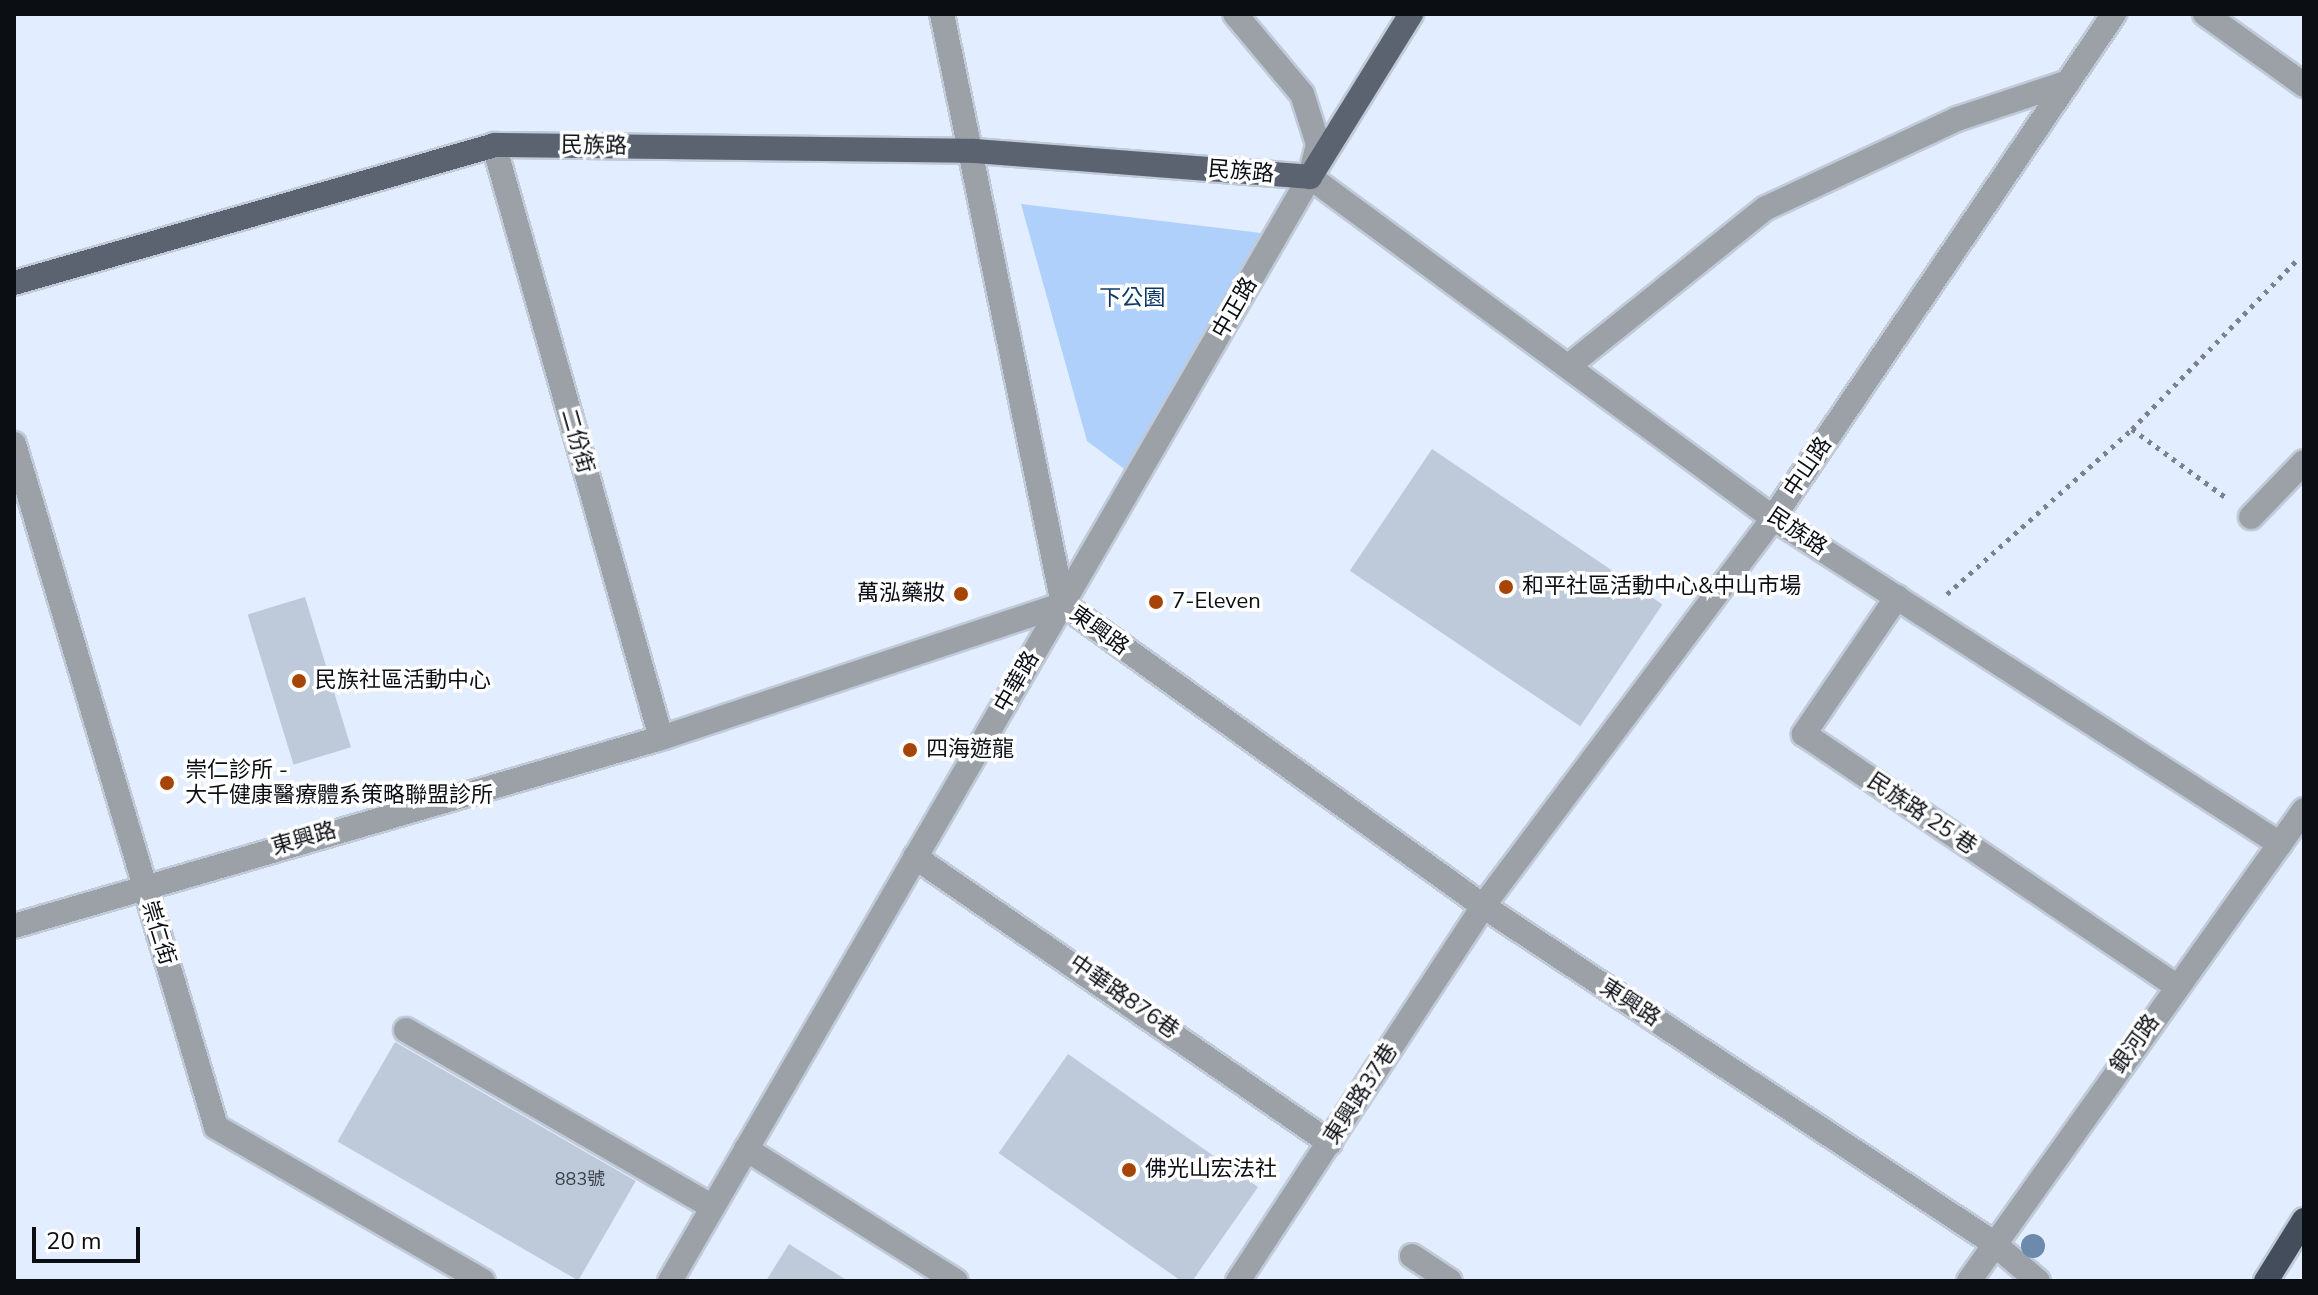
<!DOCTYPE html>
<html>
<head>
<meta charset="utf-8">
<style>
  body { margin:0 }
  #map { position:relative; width:2318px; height:1295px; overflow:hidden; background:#e2eeff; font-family:"Nunito Sans","Noto Sans TC",sans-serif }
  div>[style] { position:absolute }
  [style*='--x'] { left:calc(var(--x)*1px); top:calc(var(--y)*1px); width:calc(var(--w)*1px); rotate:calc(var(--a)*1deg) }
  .green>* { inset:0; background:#aed0fb }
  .building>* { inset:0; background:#becada; transform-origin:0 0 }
  .path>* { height:5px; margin-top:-2.5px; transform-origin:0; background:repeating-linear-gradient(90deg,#7a828d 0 4px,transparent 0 10px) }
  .roads { filter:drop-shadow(2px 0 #c0cad9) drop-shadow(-2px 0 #c0cad9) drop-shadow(0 2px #c0cad9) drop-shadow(0 -2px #c0cad9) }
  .minor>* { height:24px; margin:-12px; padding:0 12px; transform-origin:12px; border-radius:12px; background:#9ca1a8 }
  .major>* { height:24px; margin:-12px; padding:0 12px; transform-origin:12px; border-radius:12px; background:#5a636f }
  .highway>* { height:24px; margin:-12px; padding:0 12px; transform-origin:12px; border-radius:12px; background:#434d5b }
  .trees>* { width:24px; height:24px; margin:-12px; border-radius:50%; background:#6d89ab }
  .dots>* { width:22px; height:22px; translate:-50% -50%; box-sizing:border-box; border:4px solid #fff; border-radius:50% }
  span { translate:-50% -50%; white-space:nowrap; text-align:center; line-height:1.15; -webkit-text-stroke:7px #fff; paint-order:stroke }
  .number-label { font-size:18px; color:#383e46 }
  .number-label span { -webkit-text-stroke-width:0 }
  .street-label { font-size:22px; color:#0b0f14 }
  .park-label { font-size:22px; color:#0d3767 }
  .poi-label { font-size:22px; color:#0b0f14 }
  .left { translate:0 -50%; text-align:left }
  .right { translate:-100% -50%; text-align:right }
  .frame { position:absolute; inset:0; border:16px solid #0b0f14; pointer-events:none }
  .scale { position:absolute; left:32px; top:1227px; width:108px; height:36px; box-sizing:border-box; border:4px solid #0b0f14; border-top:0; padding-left:10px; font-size:24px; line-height:28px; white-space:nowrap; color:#0b0f14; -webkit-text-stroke:6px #fff; paint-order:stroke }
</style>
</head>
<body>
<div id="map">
  <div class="green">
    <div style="clip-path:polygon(1021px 204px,1261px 233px,1127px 471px,1087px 441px)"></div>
  </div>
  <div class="building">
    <div style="left:1432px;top:449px;width:278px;height:147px;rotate:34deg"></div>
    <div style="left:305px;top:597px;width:157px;height:60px;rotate:73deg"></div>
    <div style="left:395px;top:1042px;width:278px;height:115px;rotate:30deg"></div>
    <div style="left:1068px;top:1054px;width:232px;height:121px;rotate:35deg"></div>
    <div style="clip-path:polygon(789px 1244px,848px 1281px,766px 1281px)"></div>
  </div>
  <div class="path">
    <div style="--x:2132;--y:429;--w:119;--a:36.1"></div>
    <div style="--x:1947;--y:594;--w:248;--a:-41.7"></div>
    <div style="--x:2132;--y:429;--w:239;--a:-45.7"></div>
  </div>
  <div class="roads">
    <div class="minor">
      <div style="--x:942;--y:14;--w:602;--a:78.41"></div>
      <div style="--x:2205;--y:14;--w:122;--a:35.6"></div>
      <div style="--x:494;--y:145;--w:616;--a:74.27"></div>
      <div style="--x:1310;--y:177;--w:575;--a:36.37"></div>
      <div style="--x:1773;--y:518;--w:603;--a:32.74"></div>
      <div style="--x:1571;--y:364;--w:250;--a:-38.7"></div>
      <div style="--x:1766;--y:208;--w:211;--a:-25"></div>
      <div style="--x:1957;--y:119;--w:117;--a:-18.4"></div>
      <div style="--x:14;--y:444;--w:712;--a:73.52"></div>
      <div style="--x:216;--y:1127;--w:308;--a:30"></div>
      <div style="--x:2251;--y:517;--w:76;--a:-46.1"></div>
      <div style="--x:1897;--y:597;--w:166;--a:124.2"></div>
      <div style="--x:1804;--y:734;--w:451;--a:34.1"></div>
      <div style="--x:1063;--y:604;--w:517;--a:35.72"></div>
      <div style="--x:1483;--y:906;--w:610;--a:33.43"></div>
      <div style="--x:1992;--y:1242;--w:60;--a:40.3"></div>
      <div style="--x:915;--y:857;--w:504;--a:34.57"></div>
      <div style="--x:14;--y:926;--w:674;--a:-16.2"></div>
      <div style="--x:661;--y:738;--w:424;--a:-18.4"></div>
      <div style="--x:406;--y:1030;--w:354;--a:30"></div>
      <div style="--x:746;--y:1149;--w:248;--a:32.2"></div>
      <div style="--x:1412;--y:1256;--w:45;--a:33.3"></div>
      <div style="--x:670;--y:1281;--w:1276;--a:-59.9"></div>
      <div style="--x:1310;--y:177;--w:34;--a:-76"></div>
      <div style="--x:1318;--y:144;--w:52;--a:-107.7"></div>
      <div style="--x:1302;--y:94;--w:104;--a:-129.9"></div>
      <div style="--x:1238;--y:1281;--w:448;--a:-56.8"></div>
      <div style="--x:1483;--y:906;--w:484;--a:-53.2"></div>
      <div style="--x:1773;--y:518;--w:609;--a:-55.92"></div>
      <div style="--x:1969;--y:1281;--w:578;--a:-54.58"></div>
    </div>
    <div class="major">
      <div style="--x:14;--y:283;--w:499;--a:-16"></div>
      <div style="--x:494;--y:145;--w:480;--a:0.7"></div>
      <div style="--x:974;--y:151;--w:337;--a:4.4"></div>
      <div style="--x:1310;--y:177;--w:192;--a:-58.2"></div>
    </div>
    <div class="highway">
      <div style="--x:2266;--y:1281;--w:72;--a:-58.1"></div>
    </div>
  </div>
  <div class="trees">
    <div style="left:2033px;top:1246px"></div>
  </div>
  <div class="dots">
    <div style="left:1506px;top:587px;background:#a74508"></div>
    <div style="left:961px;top:594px;background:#a74508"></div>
    <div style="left:1156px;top:602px;background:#a74508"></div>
    <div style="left:299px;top:681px;background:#a74508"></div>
    <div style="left:910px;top:750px;background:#a74508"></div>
    <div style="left:167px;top:783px;background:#a74508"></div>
    <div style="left:1129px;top:1170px;background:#a74508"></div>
  </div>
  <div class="number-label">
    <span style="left:580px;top:1179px">883號</span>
  </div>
  <div class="street-label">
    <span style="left:594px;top:146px;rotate:1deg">民族路</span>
    <span style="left:1241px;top:172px;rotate:5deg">民族路</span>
    <span style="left:1235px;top:308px;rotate:-60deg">中正路</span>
    <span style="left:577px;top:441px;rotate:74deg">二份街</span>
    <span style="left:1808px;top:467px;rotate:-56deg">中山路</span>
    <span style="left:1797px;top:532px;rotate:34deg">民族路</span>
    <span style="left:1099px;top:631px;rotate:36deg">東興路</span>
    <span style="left:1017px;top:682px;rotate:-60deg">中華路</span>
    <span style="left:1922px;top:814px;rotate:34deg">民族路 25 巷</span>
    <span style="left:304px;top:839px;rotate:-16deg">東興路</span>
    <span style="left:158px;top:933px;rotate:73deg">崇仁街</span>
    <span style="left:1124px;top:997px;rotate:35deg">中華路876巷</span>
    <span style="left:1630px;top:1003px;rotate:33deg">東興路</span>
    <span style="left:2135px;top:1044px;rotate:-54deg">銀河路</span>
    <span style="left:1361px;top:1094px;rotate:-57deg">東興路37巷</span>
  </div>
  <div class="park-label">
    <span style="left:1132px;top:299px">下公園</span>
  </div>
  <div class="poi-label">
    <span class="left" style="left:1522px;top:587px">和平社區活動中心&amp;中山市場</span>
    <span class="right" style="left:945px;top:594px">萬泓藥妝</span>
    <span class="left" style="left:1172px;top:602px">7-Eleven</span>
    <span class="left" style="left:315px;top:681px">民族社區活動中心</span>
    <span class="left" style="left:926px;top:750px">四海遊龍</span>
    <span class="left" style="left:185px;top:783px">崇仁診所 -<br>大千健康醫療體系策略聯盟診所</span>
    <span class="left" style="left:1145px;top:1170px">佛光山宏法社</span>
  </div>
  <div class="frame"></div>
  <div class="scale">20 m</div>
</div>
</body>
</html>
